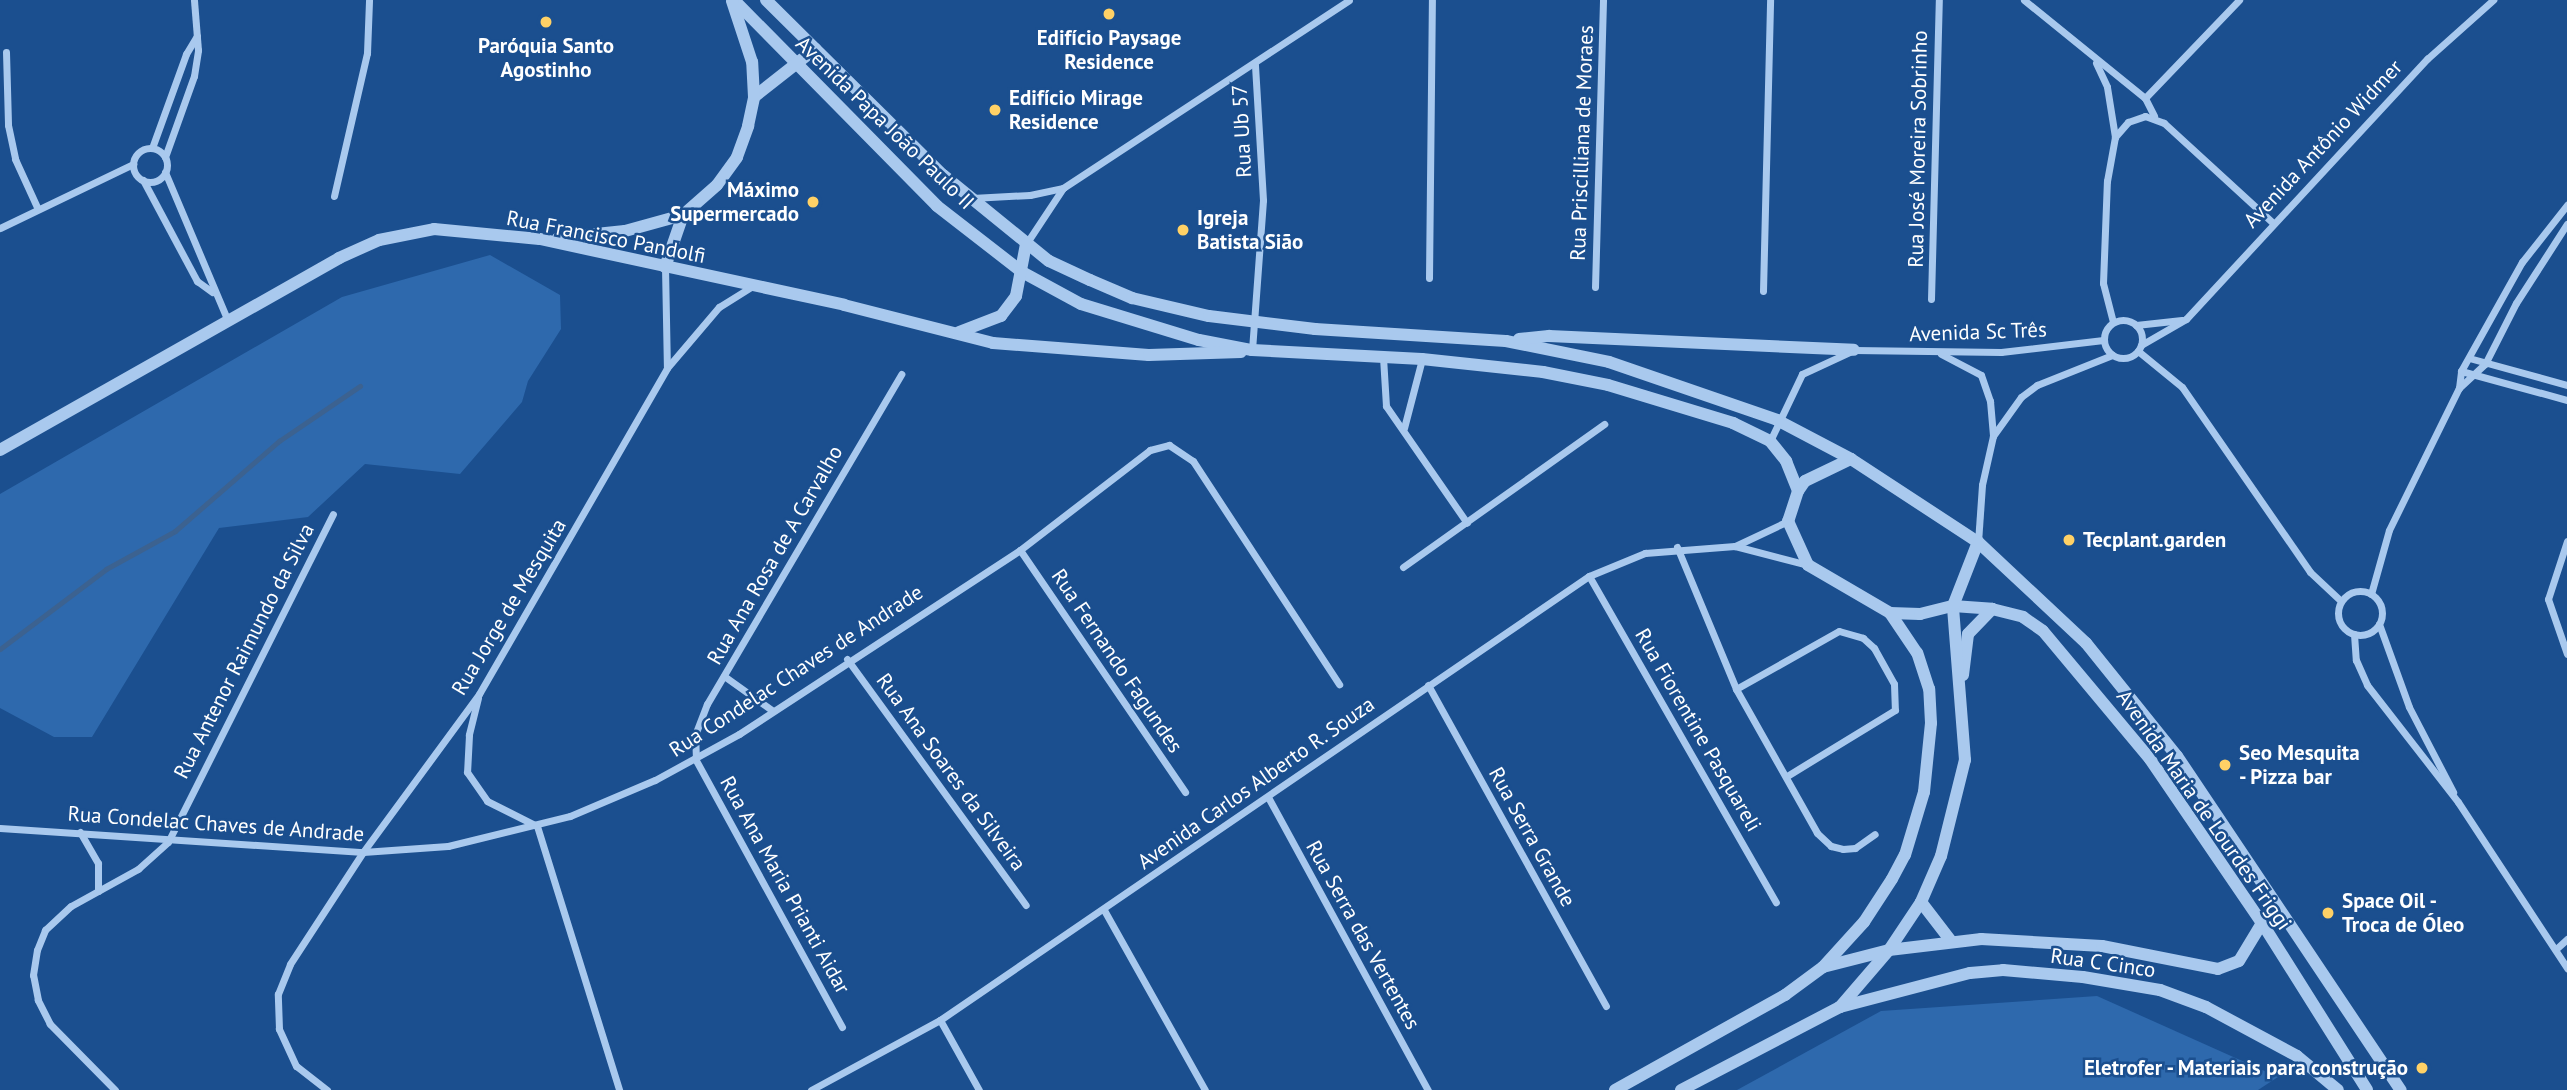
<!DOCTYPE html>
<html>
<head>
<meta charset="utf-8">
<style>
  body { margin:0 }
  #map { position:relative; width:2567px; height:1090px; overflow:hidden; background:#1b4f8f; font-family:"PT Sans",sans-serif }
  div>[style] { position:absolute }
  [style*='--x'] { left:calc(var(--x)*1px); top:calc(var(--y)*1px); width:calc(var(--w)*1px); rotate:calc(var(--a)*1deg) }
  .green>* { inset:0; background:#2e69ad }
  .stream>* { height:5px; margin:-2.5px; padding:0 2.5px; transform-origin:2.5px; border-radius:2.5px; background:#3c6290 }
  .minor>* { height:7px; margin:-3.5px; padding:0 3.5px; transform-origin:3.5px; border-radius:3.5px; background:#a9c9ee }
  .minor>.ring { margin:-3.5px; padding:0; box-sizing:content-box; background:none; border:7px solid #a9c9ee; border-radius:50% }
  .tertiary>* { height:12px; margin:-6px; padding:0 6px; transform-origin:6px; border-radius:6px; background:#a9c9ee }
  .dots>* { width:19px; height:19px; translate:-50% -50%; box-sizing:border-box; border:4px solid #1b4f8f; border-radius:50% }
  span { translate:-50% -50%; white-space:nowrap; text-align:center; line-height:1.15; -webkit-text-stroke:5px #1b4f8f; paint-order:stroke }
  .poi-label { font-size:21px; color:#fff; font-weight:700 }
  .left { translate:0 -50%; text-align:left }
  .right { translate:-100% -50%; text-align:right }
  .street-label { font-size:21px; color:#fff }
</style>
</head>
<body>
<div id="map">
  <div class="green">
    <div style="clip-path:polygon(490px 255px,560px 295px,561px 329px,528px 381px,522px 402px,460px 474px,365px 464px,308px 517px,219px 528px,92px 737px,54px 737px,0 708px,0 494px,342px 297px)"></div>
    <div style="clip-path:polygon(2097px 996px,2278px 1077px,2258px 1090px,1737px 1090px,1881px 1011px)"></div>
  </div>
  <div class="stream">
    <div style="--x:0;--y:649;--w:133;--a:-37"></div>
    <div style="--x:106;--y:569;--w:79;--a:-28.8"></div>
    <div style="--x:175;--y:531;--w:138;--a:-40.9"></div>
    <div style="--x:279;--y:441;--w:98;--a:-34.2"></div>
  </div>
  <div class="minor">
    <div style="--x:2024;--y:0;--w:156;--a:39"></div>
    <div style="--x:2145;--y:98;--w:20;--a:63"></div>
    <div style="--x:6;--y:52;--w:73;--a:88.4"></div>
    <div style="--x:8;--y:125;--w:35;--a:78"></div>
    <div style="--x:15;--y:159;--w:53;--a:65.4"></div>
    <div style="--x:2096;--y:63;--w:26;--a:65"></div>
    <div style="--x:2107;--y:87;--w:51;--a:80.9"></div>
    <div style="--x:2145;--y:98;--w:136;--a:-46.2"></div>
    <div style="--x:152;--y:148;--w:100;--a:-70.1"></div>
    <div style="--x:186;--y:54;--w:21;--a:-59"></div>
    <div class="ring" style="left:133px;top:148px;width:27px;height:27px"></div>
    <div style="--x:165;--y:157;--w:86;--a:-70.3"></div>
    <div style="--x:194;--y:76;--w:26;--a:-81"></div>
    <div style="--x:198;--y:50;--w:50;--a:-94.6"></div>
    <div style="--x:165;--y:172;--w:160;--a:67.1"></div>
    <div style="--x:143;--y:180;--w:115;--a:61.9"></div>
    <div style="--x:197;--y:281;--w:19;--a:36"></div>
    <div style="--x:334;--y:196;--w:147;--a:-77"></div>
    <div style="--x:367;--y:53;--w:53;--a:-87.8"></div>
    <div style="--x:972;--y:198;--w:58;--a:-3"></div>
    <div style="--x:1030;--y:195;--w:34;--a:-12"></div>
    <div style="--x:1063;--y:188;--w:342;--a:-33.3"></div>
    <div style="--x:0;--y:228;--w:148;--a:-25.7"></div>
    <div style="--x:1026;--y:244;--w:67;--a:-56.5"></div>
    <div style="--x:665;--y:267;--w:100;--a:88.9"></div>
    <div style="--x:1429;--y:278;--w:278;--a:-89.4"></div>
    <div style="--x:1595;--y:287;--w:287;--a:-88.4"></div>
    <div style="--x:1763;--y:291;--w:291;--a:-88.6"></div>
    <div style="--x:1931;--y:299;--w:299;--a:-88.5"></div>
    <div class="ring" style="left:2104px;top:320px;width:31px;height:31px"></div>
    <div style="--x:2113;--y:322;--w:40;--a:-104.4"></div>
    <div style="--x:2103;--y:283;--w:102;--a:-87.8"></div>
    <div style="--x:2107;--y:181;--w:45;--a:-79.7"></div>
    <div style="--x:2115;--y:137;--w:20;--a:-49"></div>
    <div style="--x:2128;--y:122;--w:18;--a:-19"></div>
    <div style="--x:2145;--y:116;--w:20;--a:20"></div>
    <div style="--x:2164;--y:123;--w:147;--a:42.5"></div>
    <div style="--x:2136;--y:325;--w:46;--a:-6.2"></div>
    <div style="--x:2141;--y:345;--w:52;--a:-30"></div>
    <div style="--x:2186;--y:319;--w:355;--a:-47.2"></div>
    <div style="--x:2427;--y:59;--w:89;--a:-41.8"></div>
    <div style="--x:1252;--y:350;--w:150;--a:-85.8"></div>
    <div style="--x:1263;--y:200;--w:136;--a:-93.4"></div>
    <div style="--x:2138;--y:351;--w:57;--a:39.3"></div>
    <div style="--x:2182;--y:387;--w:225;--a:55.3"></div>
    <div style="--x:2310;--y:572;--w:42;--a:43.1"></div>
    <div style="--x:1941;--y:354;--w:45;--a:27.7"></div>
    <div style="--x:1981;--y:375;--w:28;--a:71"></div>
    <div style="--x:1990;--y:401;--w:35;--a:85"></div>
    <div style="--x:1993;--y:436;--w:50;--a:102.7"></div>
    <div style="--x:1982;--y:485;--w:57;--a:94"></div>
    <div style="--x:1383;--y:357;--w:49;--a:86.5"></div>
    <div style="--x:1386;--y:406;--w:142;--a:55.3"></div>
    <div style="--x:2469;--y:358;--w:102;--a:15.4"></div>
    <div style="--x:2461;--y:371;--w:110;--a:15.3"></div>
    <div style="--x:2459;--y:388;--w:35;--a:-43"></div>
    <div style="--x:2485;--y:364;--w:68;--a:-63.1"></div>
    <div style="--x:2516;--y:303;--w:94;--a:-57.2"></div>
    <div style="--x:1404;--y:428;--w:71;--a:-75.4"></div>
    <div style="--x:1993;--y:436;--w:48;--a:-54.3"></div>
    <div style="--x:2021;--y:397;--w:20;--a:-37"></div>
    <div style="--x:2037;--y:385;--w:81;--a:-21.8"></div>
    <div style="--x:1770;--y:441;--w:74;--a:-64.5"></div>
    <div style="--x:1802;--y:374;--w:57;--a:-24.8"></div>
    <div style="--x:1854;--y:350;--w:147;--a:0.8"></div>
    <div style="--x:2001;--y:352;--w:103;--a:-6.7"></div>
    <div style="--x:1788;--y:521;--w:59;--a:154.7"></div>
    <div style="--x:1735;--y:546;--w:75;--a:14.6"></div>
    <div style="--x:2567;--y:541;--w:61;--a:108.1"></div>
    <div style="--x:2548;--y:599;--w:58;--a:70.9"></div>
    <div style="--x:1677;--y:547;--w:154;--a:67.4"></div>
    <div style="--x:1736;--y:689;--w:165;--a:60.6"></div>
    <div style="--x:1817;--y:833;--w:19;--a:43"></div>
    <div style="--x:1831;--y:846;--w:12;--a:14"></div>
    <div style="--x:1843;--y:849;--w:12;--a:-5"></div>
    <div style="--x:1855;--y:848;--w:24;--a:-35"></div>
    <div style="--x:1020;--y:550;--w:293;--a:55.7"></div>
    <div style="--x:1403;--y:567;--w:247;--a:-35.4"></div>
    <div style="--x:1589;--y:576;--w:376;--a:60.2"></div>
    <div class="ring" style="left:2338px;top:591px;width:37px;height:37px"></div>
    <div style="--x:2371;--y:594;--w:66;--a:-74.3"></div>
    <div style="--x:2389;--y:530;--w:158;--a:-63.8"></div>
    <div style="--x:2459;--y:388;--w:17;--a:-83"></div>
    <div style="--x:2461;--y:371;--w:125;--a:-60.8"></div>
    <div style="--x:2522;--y:262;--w:73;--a:-51.7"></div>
    <div style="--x:2379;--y:624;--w:88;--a:70.1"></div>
    <div style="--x:2409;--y:707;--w:96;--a:62.6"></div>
    <div style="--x:2354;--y:634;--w:26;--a:86"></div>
    <div style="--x:2356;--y:660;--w:27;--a:66"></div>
    <div style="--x:2367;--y:685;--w:148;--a:52.1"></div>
    <div style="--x:2458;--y:802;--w:199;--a:56.7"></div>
    <div style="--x:847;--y:659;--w:304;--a:54"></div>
    <div style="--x:724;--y:676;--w:60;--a:35.5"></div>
    <div style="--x:1428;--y:685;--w:367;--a:61"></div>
    <div style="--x:1736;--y:689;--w:118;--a:-29.4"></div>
    <div style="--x:1839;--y:631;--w:25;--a:16"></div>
    <div style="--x:1863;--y:638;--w:15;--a:42"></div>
    <div style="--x:1874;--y:648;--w:41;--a:60.9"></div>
    <div style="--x:1894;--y:684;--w:26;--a:88"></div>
    <div style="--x:1895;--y:710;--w:127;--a:148.6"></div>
    <div style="--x:478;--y:698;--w:38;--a:104"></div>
    <div style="--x:469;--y:735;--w:37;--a:93"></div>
    <div style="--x:467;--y:772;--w:35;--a:55"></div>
    <div style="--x:487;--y:801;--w:56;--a:26.6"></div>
    <div style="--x:537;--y:826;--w:276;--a:72.7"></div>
    <div style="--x:1268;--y:797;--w:334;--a:61.4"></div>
    <div style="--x:0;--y:828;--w:364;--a:3.8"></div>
    <div style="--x:363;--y:852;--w:85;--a:-4"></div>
    <div style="--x:448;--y:846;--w:126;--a:-13.8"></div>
    <div style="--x:570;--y:816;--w:92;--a:-23"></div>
    <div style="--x:655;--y:780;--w:96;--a:-28.7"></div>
    <div style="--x:739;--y:734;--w:336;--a:-33.2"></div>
    <div style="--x:1020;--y:550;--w:164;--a:-37.6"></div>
    <div style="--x:1150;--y:450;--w:20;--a:-15"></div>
    <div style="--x:1169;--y:445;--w:29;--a:34"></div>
    <div style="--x:1193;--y:461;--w:267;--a:56.8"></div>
    <div style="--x:80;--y:832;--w:36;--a:60"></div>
    <div style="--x:98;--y:863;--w:28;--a:90"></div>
    <div style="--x:1104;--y:910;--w:206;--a:60.7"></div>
    <div style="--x:2556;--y:949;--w:15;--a:-42"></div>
    <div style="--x:940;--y:1020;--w:80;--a:60.9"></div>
    <div style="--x:842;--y:1027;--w:304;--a:-118.7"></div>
    <div style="--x:696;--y:760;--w:25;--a:-92"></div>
    <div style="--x:695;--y:735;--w:33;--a:-69"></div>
    <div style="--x:707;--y:704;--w:383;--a:-59.5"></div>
    <div style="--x:115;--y:1090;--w:93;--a:-134.6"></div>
    <div style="--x:50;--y:1024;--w:27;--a:-117"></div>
    <div style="--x:38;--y:1000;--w:25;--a:-101"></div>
    <div style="--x:33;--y:975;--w:25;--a:-81"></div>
    <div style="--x:37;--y:950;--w:22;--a:-68"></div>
    <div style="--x:45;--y:930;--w:35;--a:-43"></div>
    <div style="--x:71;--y:906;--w:77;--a:-28.9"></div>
    <div style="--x:138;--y:869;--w:40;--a:-42"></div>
    <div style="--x:168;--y:842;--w:367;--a:-63.3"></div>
    <div style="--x:327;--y:1090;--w:39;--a:-142"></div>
    <div style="--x:296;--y:1066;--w:41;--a:-114.7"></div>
    <div style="--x:279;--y:1029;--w:35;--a:-92"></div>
    <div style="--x:278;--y:994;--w:32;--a:-68"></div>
    <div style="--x:290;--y:964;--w:134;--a:-56.9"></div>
    <div style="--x:363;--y:852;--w:196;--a:-53.7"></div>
    <div style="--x:479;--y:694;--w:376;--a:-60"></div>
    <div style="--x:667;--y:368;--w:80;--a:-49.6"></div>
    <div style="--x:719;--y:307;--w:38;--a:-32"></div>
    <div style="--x:811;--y:1090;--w:147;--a:-28.5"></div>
    <div style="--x:940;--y:1020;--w:786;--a:-34.38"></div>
    <div style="--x:1589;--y:576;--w:61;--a:-22.3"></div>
    <div style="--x:1645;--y:553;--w:90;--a:-4.4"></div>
  </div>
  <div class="tertiary">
    <div style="--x:734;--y:0;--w:289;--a:45.4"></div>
    <div style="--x:937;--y:206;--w:108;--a:37.8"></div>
    <div style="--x:1022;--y:272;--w:67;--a:28.5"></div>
    <div style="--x:1081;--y:304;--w:123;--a:17"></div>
    <div style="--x:1199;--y:340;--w:54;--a:10.7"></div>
    <div style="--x:1252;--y:350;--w:170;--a:3"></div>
    <div style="--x:1422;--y:359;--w:122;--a:6.1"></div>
    <div style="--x:1543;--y:372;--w:66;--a:11.3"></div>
    <div style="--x:1608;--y:385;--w:131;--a:16.9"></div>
    <div style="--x:1733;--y:423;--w:41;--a:25.9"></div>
    <div style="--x:1770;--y:441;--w:26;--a:51"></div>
    <div style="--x:1786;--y:461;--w:32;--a:68"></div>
    <div style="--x:1798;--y:491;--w:32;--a:108"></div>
    <div style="--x:1788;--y:521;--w:48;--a:65.6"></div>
    <div style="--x:1808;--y:565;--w:95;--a:30.3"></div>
    <div style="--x:1890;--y:613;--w:30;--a:2"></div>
    <div style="--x:1920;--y:614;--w:34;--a:-14"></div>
    <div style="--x:1953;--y:606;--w:39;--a:4"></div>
    <div style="--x:1992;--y:609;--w:32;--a:14"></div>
    <div style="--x:2023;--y:617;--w:24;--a:35"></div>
    <div style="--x:2043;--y:631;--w:167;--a:50.1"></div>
    <div style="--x:2150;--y:759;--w:199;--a:55.7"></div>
    <div style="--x:2262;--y:923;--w:197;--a:57.8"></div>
    <div style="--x:766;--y:0;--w:249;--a:44.7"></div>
    <div style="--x:943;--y:175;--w:136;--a:39.1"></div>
    <div style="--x:1049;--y:261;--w:45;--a:24.9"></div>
    <div style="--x:1090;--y:280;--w:46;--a:23.2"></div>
    <div style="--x:1132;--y:298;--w:79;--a:13.2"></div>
    <div style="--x:1209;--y:316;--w:107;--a:7"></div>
    <div style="--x:1315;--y:329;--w:191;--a:3.6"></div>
    <div style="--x:1506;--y:341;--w:105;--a:11.5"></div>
    <div style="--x:1609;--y:362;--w:178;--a:19"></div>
    <div style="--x:1777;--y:420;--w:84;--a:27.8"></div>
    <div style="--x:1851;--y:459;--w:152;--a:33.2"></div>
    <div style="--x:1978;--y:542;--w:148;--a:43.1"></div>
    <div style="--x:2086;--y:643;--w:145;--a:51.2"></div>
    <div style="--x:2177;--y:756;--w:402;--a:56.2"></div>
    <div style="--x:754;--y:97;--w:78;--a:-38.2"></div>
    <div style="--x:558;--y:238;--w:67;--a:-6"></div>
    <div style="--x:625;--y:231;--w:60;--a:-15.4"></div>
    <div style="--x:665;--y:267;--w:55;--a:-70.9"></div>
    <div style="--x:683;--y:215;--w:45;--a:-41.4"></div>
    <div style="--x:717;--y:185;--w:34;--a:-54"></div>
    <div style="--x:737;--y:157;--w:33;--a:-70"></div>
    <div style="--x:748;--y:126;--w:30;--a:-78"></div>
    <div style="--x:754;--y:97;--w:35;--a:-93"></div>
    <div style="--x:752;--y:62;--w:64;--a:-108.2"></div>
    <div style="--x:959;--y:332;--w:45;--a:-20.9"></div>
    <div style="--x:1001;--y:316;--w:25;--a:-53"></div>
    <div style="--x:1016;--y:296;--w:53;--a:-79.1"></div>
    <div style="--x:1519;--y:339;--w:30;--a:-6"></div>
    <div style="--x:1549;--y:336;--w:305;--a:2.6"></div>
    <div style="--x:0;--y:450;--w:390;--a:-29.5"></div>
    <div style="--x:339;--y:258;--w:44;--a:-24.2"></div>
    <div style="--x:379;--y:240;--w:56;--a:-11.3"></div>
    <div style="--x:434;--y:229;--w:106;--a:5.4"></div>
    <div style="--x:540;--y:239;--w:311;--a:12.2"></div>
    <div style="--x:844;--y:305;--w:154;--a:14.3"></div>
    <div style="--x:993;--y:343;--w:156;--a:4.4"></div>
    <div style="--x:1149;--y:355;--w:92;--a:-1.9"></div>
    <div style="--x:1798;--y:491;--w:12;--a:-55"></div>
    <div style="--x:1805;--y:481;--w:51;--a:-25.6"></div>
    <div style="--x:1963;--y:675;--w:41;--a:-83"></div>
    <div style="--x:1968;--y:634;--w:35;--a:-46"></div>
    <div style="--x:1921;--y:902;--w:49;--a:52.4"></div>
    <div style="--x:1823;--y:967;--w:68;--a:-14.4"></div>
    <div style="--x:1889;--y:950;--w:93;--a:-6.8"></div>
    <div style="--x:1981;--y:939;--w:121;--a:3.3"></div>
    <div style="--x:2102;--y:946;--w:118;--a:11.2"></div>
    <div style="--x:2218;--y:969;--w:22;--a:-21"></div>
    <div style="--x:2239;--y:961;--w:44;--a:-58.8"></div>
    <div style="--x:1840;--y:1007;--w:134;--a:-14.7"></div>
    <div style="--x:1970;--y:973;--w:33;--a:-5"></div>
    <div style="--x:2003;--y:970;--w:80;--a:5"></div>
    <div style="--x:2083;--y:977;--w:78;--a:9.6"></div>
    <div style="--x:2160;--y:990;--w:49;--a:20.3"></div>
    <div style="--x:2206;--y:1007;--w:103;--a:28.3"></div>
    <div style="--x:2297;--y:1056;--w:53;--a:39.7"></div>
    <div style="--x:1615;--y:1090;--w:195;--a:-29.2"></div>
    <div style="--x:1785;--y:995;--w:47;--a:-36.4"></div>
    <div style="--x:1823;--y:967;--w:61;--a:-47.7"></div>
    <div style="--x:1864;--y:922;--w:51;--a:-56.9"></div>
    <div style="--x:1892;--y:879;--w:27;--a:-62"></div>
    <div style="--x:1905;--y:855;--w:66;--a:-73.2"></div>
    <div style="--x:1924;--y:792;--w:69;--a:-84.2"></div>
    <div style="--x:1931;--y:723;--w:34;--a:-93"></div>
    <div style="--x:1929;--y:689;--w:38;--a:-108"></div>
    <div style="--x:1917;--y:653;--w:48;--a:-124"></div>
    <div style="--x:1681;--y:1090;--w:179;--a:-27.6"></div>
    <div style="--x:1840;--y:1007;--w:75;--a:-49.3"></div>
    <div style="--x:1889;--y:950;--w:58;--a:-56.3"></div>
    <div style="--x:1921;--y:902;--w:50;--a:-66.5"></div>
    <div style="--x:1941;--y:856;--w:99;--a:-76"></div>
    <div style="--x:1965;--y:760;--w:154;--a:-94.5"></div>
    <div style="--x:1953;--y:606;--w:69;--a:-68.7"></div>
  </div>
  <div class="dots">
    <div style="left:1109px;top:14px;background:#ffd166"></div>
    <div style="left:546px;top:22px;background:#ffd166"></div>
    <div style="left:995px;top:110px;background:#ffd166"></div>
    <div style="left:813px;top:202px;background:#ffd166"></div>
    <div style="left:1183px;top:230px;background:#ffd166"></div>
    <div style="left:2069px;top:540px;background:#ffd166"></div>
    <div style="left:2225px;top:765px;background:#ffd166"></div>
    <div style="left:2328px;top:913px;background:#ffd166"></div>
    <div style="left:2422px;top:1068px;background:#ffd166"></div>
  </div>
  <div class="poi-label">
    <span style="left:1109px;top:50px">Edifício Paysage<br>Residence</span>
    <span style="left:546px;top:58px">Paróquia Santo<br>Agostinho</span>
    <span class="left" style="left:1009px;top:110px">Edifício Mirage<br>Residence</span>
    <span class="right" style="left:799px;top:202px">Máximo<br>Supermercado</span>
    <span class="left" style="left:1197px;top:230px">Igreja<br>Batista Sião</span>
    <span class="left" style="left:2083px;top:540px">Tecplant.garden</span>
    <span class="left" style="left:2239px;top:765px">Seo Mesquita<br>- Pizza bar</span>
    <span class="left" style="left:2342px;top:913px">Space Oil -<br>Troca de Óleo</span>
    <span class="right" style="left:2408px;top:1068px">Eletrofer - Materiais para construção</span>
  </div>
  <div class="street-label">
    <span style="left:885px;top:123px;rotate:44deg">Avenida Papa João Paulo II</span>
    <span style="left:1242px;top:131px;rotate:-93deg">Rua Ub 57</span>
    <span style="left:1582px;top:143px;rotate:-88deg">Rua Priscilliana de Moraes</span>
    <span style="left:2323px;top:144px;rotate:-47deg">Avenida Antônio Widmer</span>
    <span style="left:1918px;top:149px;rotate:-89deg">Rua José Moreira Sobrinho</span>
    <span style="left:606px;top:237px;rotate:11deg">Rua Francisco Pandolfi</span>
    <span style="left:1978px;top:332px;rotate:-2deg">Avenida Sc Três</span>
    <span style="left:775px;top:555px;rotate:-60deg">Rua Ana Rosa de A Carvalho</span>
    <span style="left:509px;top:607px;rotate:-59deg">Rua Jorge de Mesquita</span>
    <span style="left:244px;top:651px;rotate:-63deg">Rua Antenor Raimundo da Silva</span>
    <span style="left:1117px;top:661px;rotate:56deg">Rua Fernando Fagundes</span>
    <span style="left:796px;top:671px;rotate:-33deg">Rua Condelac Chaves de Andrade</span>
    <span style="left:1698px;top:730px;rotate:60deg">Rua Fiorentine Pasquareli</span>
    <span style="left:951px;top:772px;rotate:54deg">Rua Ana Soares da Silveira</span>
    <span style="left:1256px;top:783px;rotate:-35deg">Avenida Carlos Alberto R. Souza</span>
    <span style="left:2204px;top:810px;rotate:55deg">Avenida Maria de Lourdes Friggi</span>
    <span style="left:216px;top:824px;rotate:4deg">Rua Condelac Chaves de Andrade</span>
    <span style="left:1532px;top:837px;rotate:61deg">Rua Serra Grande</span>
    <span style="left:785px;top:885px;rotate:61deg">Rua Ana Maria Prianti Aidar</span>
    <span style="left:1363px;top:935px;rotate:61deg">Rua Serra das Vertentes</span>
    <span style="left:2103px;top:963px;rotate:8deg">Rua C Cinco</span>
  </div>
</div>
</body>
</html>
